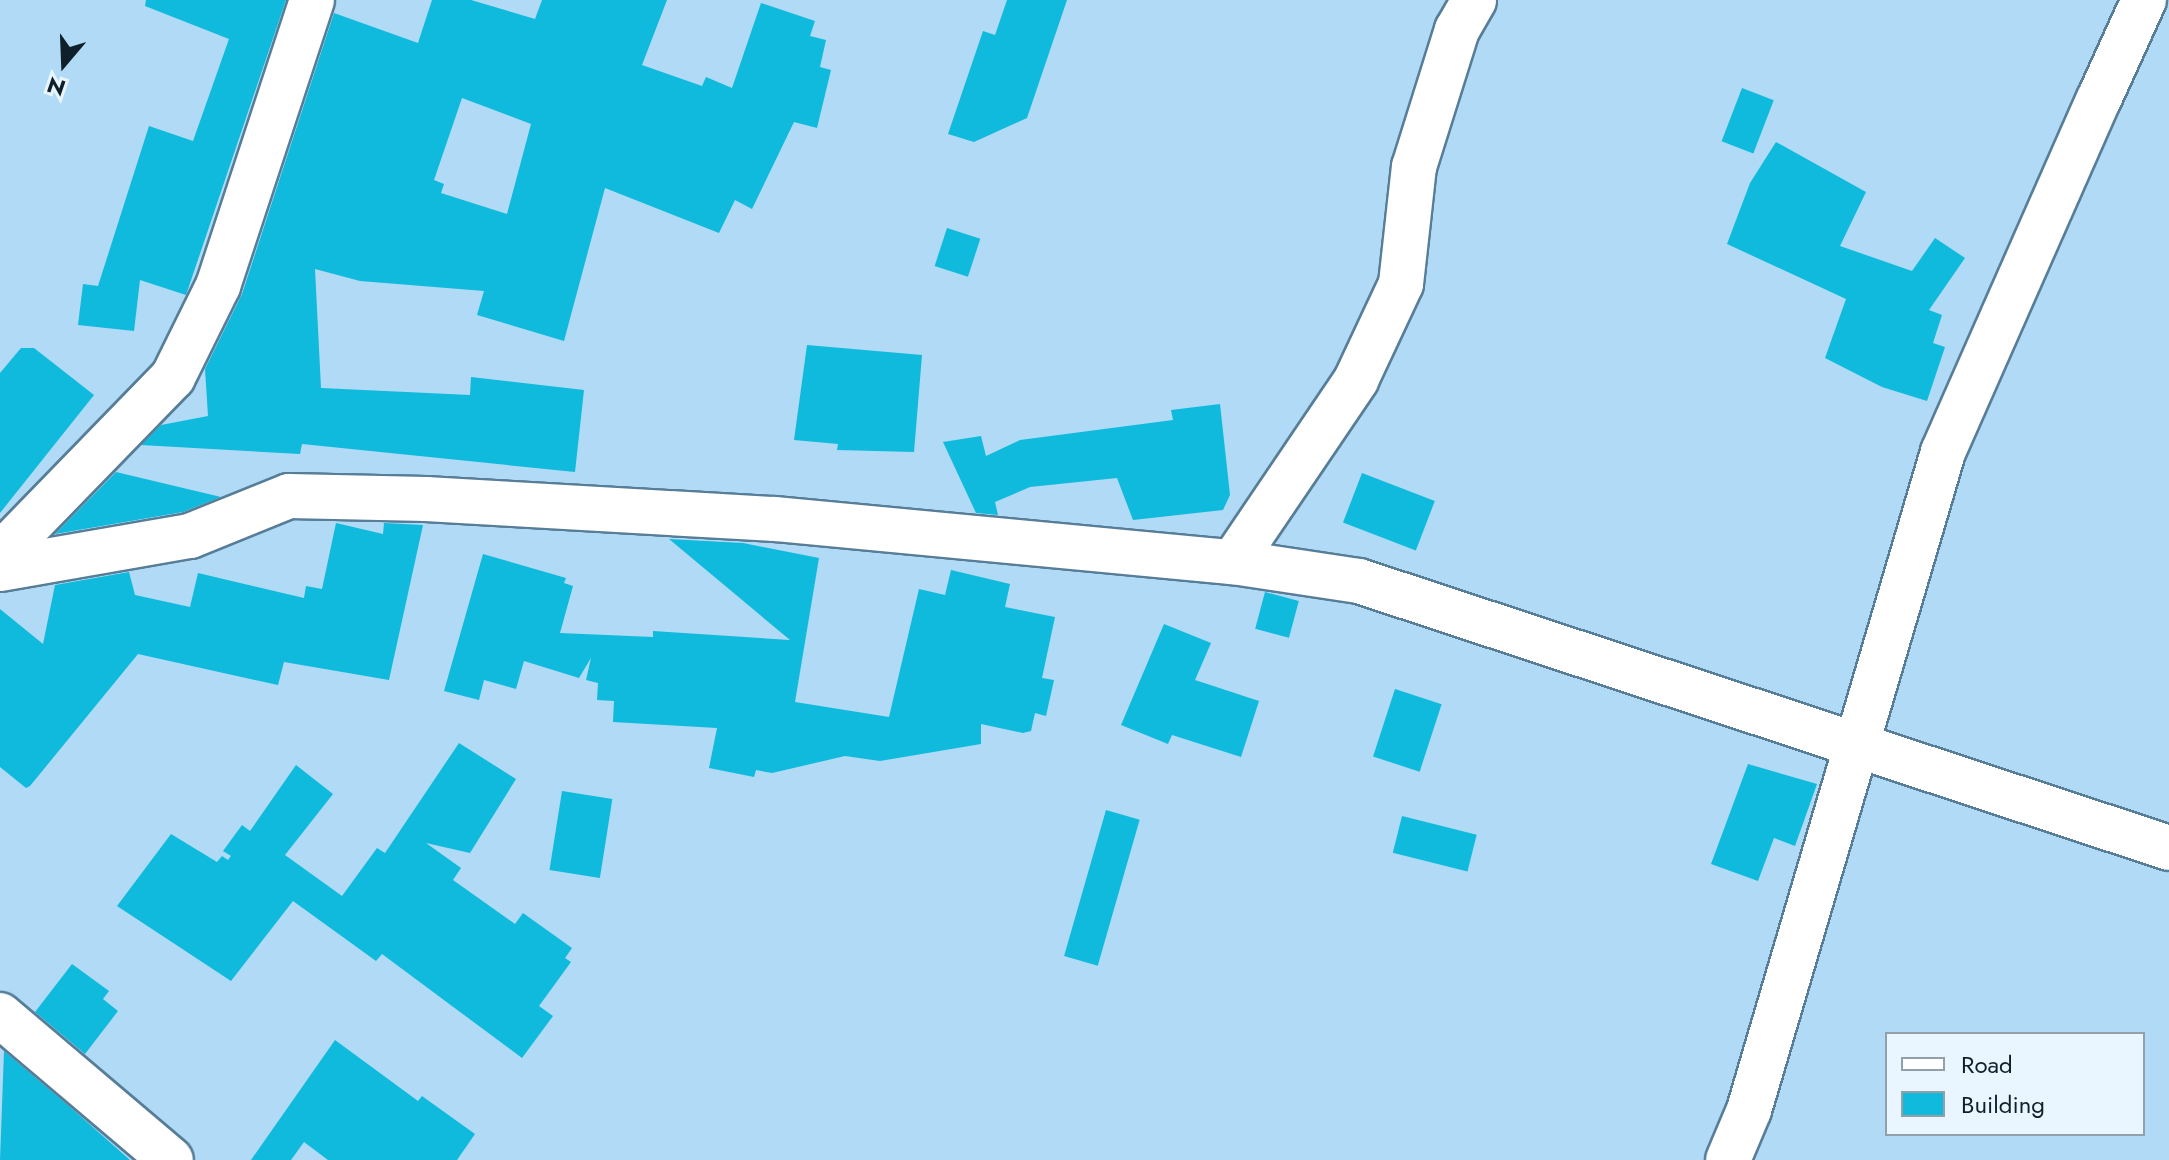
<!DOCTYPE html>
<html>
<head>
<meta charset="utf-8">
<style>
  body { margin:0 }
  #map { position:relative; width:2169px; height:1160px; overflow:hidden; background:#b0daf5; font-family:Jost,sans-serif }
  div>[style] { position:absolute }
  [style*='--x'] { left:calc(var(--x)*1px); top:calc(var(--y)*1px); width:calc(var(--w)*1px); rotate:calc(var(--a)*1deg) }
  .building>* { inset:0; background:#10badd; transform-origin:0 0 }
  .roads { filter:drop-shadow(2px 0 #577d97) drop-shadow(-2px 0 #577d97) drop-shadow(0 2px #577d97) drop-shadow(0 -2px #577d97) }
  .minor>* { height:44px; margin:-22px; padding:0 22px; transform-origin:22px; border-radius:22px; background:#fff }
  .tertiary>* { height:44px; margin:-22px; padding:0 22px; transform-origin:22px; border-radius:22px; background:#fff }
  span { translate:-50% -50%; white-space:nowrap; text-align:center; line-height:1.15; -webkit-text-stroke:7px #eaf6ff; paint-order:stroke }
  .legend { position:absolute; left:1885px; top:1032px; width:260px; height:104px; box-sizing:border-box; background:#eaf6ff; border:2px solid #93a0aa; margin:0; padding:10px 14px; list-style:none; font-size:24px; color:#10202a }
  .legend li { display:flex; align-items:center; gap:16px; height:40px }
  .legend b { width:40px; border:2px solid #93a0aa }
  .north { position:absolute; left:24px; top:24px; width:80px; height:80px; -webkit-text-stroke:6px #eaf6ff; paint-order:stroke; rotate:199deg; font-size:22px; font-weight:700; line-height:32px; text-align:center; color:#10202a }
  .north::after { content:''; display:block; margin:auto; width:28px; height:36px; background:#10202a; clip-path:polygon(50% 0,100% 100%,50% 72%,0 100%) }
</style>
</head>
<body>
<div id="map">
  <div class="building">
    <div style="clip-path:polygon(146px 0,286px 0,186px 295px,140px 280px,134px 331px,78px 325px,83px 284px,98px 286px,149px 126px,193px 141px,229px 39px,145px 6px)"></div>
    <div style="clip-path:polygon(evenodd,432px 0,471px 0,535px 19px,542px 0,667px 0,642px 65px,702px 86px,706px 77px,732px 88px,761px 3px,815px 21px,810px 36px,826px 40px,820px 67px,831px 70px,817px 128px,794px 122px,752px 209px,735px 200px,719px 233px,605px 188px,564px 341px,477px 315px,484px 291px,360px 281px,315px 269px,321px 388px,470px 395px,471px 377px,584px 390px,575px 472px,302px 444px,300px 454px,141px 445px,161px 425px,208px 416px,205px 369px,242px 294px,334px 13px,418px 43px,432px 0,462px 98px,531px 124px,507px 214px,441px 193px,444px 184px,434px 180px,462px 98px)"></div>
    <div style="clip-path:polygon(1007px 0,1067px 0,1027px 118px,974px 142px,948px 134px,983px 31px,995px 35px)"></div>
    <div style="left:1742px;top:88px;width:34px;height:57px;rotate:21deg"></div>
    <div style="clip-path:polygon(1776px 142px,1866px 192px,1840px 246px,1912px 271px,1935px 238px,1965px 258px,1929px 310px,1942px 315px,1933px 343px,1945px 347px,1927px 401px,1882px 387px,1825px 358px,1846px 299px,1727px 244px,1750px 183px)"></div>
    <div style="left:947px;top:228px;width:35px;height:40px;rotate:18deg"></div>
    <div style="clip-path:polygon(807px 345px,922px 355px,914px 452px,837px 450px,838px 444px,794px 440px)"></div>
    <div style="clip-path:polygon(21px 348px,34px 348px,94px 395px,0 513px,0 373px)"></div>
    <div style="clip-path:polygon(1220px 404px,1230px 495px,1223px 510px,1133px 520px,1117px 478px,1030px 487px,995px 502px,998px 515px,976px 513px,943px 442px,981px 436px,986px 456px,1020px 440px,1173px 420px,1171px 410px)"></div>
    <div style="clip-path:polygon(116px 472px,221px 497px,183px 512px,55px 534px)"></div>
    <div style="left:1362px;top:473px;width:78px;height:53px;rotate:21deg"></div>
    <div style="clip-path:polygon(336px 523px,383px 534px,384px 523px,423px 525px,389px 680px,284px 662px,278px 685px,138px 654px,30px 786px,26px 788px,0 767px,0 609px,43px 644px,55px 585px,129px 572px,135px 595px,190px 607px,198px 573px,304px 598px,306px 586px,322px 589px)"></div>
    <div style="clip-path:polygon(669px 539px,743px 543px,819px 558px,795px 702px,889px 717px,919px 589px,945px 595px,951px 570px,1010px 584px,1005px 607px,1055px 617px,1042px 678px,1054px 680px,1046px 716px,1035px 713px,1031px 731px,1023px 733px,981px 724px,981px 744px,880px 761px,845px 756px,772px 773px,756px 770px,754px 777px,709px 768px,717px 728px,613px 722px,614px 701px,597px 700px,598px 683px,586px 680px,591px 658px,579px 678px,524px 661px,516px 689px,484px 680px,479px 700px,444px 691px,483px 554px,566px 578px,564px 583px,573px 586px,560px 633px,653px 637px,653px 631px,790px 640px)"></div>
    <div style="left:1265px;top:592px;width:35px;height:38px;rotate:15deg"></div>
    <div style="clip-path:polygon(1164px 624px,1211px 643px,1195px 680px,1259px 701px,1241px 757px,1172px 735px,1168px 744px,1121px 725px)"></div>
    <div style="left:1395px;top:689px;width:49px;height:71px;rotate:18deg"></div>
    <div style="clip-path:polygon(459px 743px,516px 779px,470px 853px,426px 843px,461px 868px,453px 880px,515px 924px,523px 913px,572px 948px,565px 958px,571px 962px,539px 1006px,553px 1016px,522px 1058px,382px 954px,376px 961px,293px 901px,231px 981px,117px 906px,171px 834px,217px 862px,222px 856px,228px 860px,231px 856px,223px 851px,242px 825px,250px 831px,296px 765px,333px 794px,285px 855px,342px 896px,377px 848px,385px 853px)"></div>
    <div style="clip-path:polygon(1748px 764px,1817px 784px,1795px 846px,1774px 838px,1758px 881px,1711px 864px)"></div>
    <div style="left:562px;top:791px;width:51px;height:80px;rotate:9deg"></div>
    <div style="left:1106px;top:810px;width:35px;height:152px;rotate:16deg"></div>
    <div style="left:1402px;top:816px;width:77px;height:38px;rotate:14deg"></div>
    <div style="clip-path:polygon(72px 964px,109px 991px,103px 999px,118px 1011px,85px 1054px,35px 1012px)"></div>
    <div style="clip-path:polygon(335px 1040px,418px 1101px,422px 1096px,475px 1134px,457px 1160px,328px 1160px,304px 1142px,291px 1160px,251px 1160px)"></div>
    <div style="clip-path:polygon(4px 1051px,70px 1107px,130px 1160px,0 1160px)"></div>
  </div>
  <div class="roads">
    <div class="minor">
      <div style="--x:0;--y:555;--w:248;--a:-45.8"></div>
      <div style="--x:173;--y:377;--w:102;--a:-63.7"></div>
      <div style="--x:218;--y:286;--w:301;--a:-71.8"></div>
      <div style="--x:1233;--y:562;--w:220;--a:-55.9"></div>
      <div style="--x:1356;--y:380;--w:106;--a:-64.9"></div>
      <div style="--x:1401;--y:284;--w:118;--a:-83.7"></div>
      <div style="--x:1414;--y:167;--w:144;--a:-72.6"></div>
      <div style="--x:1457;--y:30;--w:34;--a:-60"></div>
      <div style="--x:0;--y:569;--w:193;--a:-9.9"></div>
      <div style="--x:190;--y:536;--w:107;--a:-22"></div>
      <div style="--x:289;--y:496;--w:137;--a:1.3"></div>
      <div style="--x:426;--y:499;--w:350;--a:3.3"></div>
      <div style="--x:775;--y:519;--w:460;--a:5.4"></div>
      <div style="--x:1233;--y:562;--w:127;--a:8.6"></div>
      <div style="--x:1359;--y:581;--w:853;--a:18.24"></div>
      <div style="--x:0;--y:1015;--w:224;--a:40.3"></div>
      <div style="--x:1728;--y:1160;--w:54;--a:-67.2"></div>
      <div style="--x:1749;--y:1110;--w:686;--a:-73.57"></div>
      <div style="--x:1943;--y:452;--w:386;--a:-66.2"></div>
    </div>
    <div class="tertiary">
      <div style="--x:2099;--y:99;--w:109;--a:-65.6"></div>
    </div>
  </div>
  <ul class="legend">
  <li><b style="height:10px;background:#fff"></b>Road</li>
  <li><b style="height:22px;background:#10badd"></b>Building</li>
  </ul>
  <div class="north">N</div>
</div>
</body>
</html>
